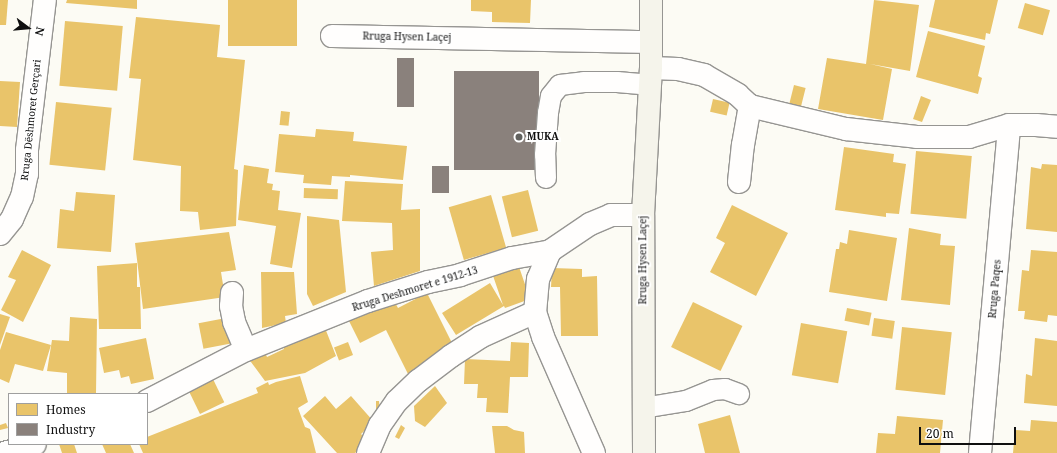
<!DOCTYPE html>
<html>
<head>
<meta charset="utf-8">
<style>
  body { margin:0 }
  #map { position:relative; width:1057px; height:453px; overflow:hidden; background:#fcfbf4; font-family:"Noto Serif",serif }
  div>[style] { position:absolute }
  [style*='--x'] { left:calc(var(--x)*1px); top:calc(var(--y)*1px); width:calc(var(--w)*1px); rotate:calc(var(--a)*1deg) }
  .homes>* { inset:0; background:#e9c46a; transform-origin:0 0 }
  .industry>* { inset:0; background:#8a817c; transform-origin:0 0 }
  .roads { filter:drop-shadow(1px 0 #969592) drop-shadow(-1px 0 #969592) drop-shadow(0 1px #969592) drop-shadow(0 -1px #969592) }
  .service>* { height:20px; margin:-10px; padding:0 10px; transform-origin:10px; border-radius:10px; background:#fffefd }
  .minor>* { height:22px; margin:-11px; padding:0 11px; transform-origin:11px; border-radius:11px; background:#fffefd }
  .secondary>* { height:22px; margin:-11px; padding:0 11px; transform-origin:11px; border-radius:11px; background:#f5f4eb }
  .dots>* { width:11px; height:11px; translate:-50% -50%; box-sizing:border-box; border:2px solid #fff; border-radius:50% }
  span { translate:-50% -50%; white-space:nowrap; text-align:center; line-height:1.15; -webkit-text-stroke:4px #fff; paint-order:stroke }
  .street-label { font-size:10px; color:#0f0f0f }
  .poi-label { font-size:10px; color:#0f0f0f; font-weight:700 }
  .left { translate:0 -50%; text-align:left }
  .legend { position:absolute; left:8px; top:393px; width:140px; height:52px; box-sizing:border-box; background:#fff; border:1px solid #9f9f9f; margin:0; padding:5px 7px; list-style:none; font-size:12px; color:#0f0f0f }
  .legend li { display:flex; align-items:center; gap:8px; height:20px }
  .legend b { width:20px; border:1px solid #9f9f9f }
  .north { position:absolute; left:8px; top:8px; width:40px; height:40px; -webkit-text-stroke:3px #fff; paint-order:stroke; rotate:106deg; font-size:11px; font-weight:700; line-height:16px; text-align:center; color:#0f0f0f }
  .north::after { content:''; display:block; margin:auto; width:14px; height:18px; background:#0f0f0f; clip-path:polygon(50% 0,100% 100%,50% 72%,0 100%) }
  .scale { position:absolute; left:919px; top:427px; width:97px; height:18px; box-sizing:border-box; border:2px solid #0f0f0f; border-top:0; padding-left:5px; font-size:12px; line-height:14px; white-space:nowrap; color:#0f0f0f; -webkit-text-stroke:3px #fff; paint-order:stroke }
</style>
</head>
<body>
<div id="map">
  <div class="homes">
    <div style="clip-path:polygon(0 0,8px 0,6px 25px,0 25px)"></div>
    <div style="clip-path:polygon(67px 0,137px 0,137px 9px,66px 3px)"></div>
    <div style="left:228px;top:0;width:69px;height:46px"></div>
    <div style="clip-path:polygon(471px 0,531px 0,530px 23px,492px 22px,492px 12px,471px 11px)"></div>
    <div style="clip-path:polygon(874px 0,919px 5px,910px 71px,870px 64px,892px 69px,883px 120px,818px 109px,827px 58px,866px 64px)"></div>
    <div style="clip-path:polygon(935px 0,998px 0,990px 34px,986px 33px,985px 40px,929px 27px)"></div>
    <div style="left:1025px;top:3px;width:26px;height:26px;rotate:16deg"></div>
    <div style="clip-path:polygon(136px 17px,220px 25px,217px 57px,245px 60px,234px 169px,238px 170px,236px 226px,200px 230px,198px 212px,180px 211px,181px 166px,133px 160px,141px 79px,129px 78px)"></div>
    <div style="left:65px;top:21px;width:58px;height:65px;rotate:5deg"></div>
    <div style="clip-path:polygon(928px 31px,985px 46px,978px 76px,982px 78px,978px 94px,916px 77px)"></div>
    <div style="clip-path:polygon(0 81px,20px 82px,17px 127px,0 126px)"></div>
    <div style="left:794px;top:85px;width:12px;height:22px;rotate:14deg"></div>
    <div style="clip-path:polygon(921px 96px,931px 100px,922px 122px,913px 119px)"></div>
    <div style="left:713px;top:99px;width:17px;height:13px;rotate:13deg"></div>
    <div style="left:56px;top:102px;width:56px;height:63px;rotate:6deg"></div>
    <div style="left:281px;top:111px;width:9px;height:14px;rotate:6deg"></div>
    <div style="clip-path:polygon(316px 129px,354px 132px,353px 141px,407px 146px,403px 180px,350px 175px,350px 177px,332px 176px,331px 185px,303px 183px,304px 175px,275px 172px,279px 134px,315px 137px)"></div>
    <div style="clip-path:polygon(844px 147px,894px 154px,893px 162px,906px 164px,899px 214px,886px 213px,886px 217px,835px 210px)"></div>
    <div style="left:916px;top:151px;width:56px;height:63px;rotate:5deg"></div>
    <div style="clip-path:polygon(1042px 164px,1057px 165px,1057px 232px,1026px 229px,1031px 167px,1041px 169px)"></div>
    <div style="clip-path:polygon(244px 165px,269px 169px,267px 183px,273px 184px,272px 190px,280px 191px,278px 210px,301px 213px,292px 268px,270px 264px,276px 226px,238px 220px)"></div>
    <div style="clip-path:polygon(345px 181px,403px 184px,401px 210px,420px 209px,420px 271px,374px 286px,371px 252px,393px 250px,392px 223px,342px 221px)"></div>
    <div style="left:304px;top:188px;width:34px;height:10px;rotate:2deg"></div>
    <div style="left:528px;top:190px;width:42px;height:27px;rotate:76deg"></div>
    <div style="clip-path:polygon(76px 192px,115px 195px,111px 252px,57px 248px,60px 209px,74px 211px)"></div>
    <div style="left:491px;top:195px;width:55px;height:44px;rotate:74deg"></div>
    <div style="clip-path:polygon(732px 205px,788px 233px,756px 296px,710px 272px,725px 243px,716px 238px)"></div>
    <div style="clip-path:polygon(307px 216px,339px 220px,346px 292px,313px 306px,307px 294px)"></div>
    <div style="clip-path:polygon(909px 228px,941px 234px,940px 245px,955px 246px,950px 305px,901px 300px)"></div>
    <div style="clip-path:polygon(849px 230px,897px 238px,887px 301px,829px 292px,836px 249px,839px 249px,840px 242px,847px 244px)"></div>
    <div style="clip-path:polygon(229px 232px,236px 270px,221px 272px,225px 297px,143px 309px,135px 243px)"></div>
    <div style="clip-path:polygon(22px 250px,51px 265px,23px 322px,1px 310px,16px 280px,8px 277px)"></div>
    <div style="clip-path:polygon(1031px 250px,1057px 252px,1057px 316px,1048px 315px,1047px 322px,1024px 319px,1025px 311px,1018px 311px,1022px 270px,1029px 271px)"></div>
    <div style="clip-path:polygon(516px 258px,530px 299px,505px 308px,504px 306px,456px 335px,442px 313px,490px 283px,503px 305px,490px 267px)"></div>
    <div style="clip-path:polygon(137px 263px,137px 287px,140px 287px,141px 329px,99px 329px,97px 266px)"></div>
    <div style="clip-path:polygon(552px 268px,582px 269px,582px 277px,597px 276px,598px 336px,561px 336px,560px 287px,551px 287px)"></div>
    <div style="clip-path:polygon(261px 272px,294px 272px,297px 314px,285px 316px,286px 323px,262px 328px)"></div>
    <div style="clip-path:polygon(427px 293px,454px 347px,421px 364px,425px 373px,411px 380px,386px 330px,360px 343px,348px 319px,392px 297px,398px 308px)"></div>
    <div style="left:693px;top:302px;width:55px;height:50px;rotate:26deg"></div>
    <div style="left:847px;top:308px;width:25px;height:13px;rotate:11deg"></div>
    <div style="clip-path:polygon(0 314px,10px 317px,0 345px)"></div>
    <div style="clip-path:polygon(70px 317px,97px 319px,96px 394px,67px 394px,67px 373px,47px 371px,52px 340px,69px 341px)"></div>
    <div style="left:226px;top:318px;width:26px;height:28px;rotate:79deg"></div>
    <div style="left:874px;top:318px;width:21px;height:18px;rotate:8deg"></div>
    <div style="left:801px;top:323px;width:47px;height:53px;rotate:10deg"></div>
    <div style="left:902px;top:327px;width:50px;height:63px;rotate:6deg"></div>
    <div style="clip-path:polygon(325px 328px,336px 356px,305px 373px,265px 381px,248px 358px,264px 350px,267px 357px,284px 349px,281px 341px)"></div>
    <div style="clip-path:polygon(6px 332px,51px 345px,43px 371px,15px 364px,9px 383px,0 379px,0 350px)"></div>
    <div style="clip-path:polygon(146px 338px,154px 379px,131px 384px,129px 376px,121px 378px,119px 370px,104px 373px,99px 348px)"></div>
    <div style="clip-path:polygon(1035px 338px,1057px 341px,1057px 406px,1024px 403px,1026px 374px,1032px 376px)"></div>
    <div style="left:348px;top:342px;width:14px;height:15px;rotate:69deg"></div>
    <div style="clip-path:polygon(511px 342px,529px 343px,528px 377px,510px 377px,508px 413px,486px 412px,487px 398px,477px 398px,478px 384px,464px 384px,465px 359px,510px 361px)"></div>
    <div style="clip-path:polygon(300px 376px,308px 402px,298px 408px,305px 427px,310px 429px,316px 453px,143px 453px,139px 444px,147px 444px,147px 437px,258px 393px,256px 388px,268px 382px,269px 385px,276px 382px)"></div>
    <div style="left:212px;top:377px;width:28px;height:27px;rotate:64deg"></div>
    <div style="clip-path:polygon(435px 386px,447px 403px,425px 427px,415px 421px,414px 406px)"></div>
    <div style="clip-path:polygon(325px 396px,336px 409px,351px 396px,374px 422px,361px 434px,368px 441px,355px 453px,337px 453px,303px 416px)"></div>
    <div style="clip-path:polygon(376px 401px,379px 401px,380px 413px,376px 413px)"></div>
    <div style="clip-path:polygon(730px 415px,740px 453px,705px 453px,698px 424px)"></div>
    <div style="clip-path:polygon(897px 416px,943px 420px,940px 453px,876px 453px,878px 433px,895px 434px)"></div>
    <div style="clip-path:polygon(1031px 420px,1057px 422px,1057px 453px,1013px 453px,1015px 430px,1030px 431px)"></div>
    <div style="clip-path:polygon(6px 423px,8px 428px,0 430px,0 425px)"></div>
    <div style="clip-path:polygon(401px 425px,405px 428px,399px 439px,395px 437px)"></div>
    <div style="clip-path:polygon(492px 426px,507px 426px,514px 430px,524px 432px,525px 453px,495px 453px)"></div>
    <div style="clip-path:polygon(59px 444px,74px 444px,77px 453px,62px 453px)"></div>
    <div style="clip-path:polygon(102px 444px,130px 444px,134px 453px,106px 453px)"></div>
  </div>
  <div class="industry">
    <div style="left:397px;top:58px;width:17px;height:49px"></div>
    <div style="left:454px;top:71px;width:85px;height:99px"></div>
    <div style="left:432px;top:166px;width:17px;height:27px"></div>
  </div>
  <div class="roads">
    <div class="service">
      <div style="--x:546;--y:178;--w:23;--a:-92"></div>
      <div style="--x:545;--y:155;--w:42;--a:-85.9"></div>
      <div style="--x:548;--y:113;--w:17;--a:-80"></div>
      <div style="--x:551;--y:96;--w:14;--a:-51"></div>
      <div style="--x:560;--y:85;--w:24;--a:-7"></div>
      <div style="--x:584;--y:82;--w:33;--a:0"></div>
      <div style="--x:617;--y:82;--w:32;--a:5"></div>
      <div style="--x:643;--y:408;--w:44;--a:-9.2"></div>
      <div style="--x:686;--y:401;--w:29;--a:-22"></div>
      <div style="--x:713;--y:390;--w:12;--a:-5"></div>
      <div style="--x:725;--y:389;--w:15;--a:20"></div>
    </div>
    <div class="minor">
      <div style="--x:332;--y:36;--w:319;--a:1.1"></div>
      <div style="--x:651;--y:68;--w:27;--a:2"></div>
      <div style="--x:678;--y:69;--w:27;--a:13"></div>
      <div style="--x:704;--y:75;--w:39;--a:30"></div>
      <div style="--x:738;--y:95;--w:16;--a:43"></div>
      <div style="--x:750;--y:106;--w:99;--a:13.5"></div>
      <div style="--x:846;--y:129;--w:71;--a:6.4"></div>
      <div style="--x:917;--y:137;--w:52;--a:0"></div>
      <div style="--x:969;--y:137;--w:42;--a:-16.7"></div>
      <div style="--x:1009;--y:125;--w:27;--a:0"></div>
      <div style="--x:1036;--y:125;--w:21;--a:5"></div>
      <div style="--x:739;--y:182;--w:37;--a:-84"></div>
      <div style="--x:743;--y:145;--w:40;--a:-80"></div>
      <div style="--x:0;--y:234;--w:19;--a:-51"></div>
      <div style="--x:12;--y:219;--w:24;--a:-66"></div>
      <div style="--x:22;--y:197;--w:24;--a:-78"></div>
      <div style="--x:27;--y:174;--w:24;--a:-90"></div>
      <div style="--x:27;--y:150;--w:151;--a:-83.2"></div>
      <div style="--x:550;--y:251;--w:30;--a:113"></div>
      <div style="--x:538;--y:279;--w:33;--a:95"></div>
      <div style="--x:535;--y:312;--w:26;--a:72"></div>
      <div style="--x:543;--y:337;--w:127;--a:66.3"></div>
      <div style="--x:232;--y:293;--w:13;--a:94"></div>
      <div style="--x:231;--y:306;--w:16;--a:79"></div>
      <div style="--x:234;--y:322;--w:30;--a:67"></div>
      <div style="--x:147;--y:401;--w:111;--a:-27.3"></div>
      <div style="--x:246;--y:350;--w:131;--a:-21.9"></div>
      <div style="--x:368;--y:301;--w:63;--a:-17.6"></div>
      <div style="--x:428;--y:282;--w:33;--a:-12"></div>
      <div style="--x:460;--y:275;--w:55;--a:-18.1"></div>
      <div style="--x:512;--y:258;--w:39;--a:-10"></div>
      <div style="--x:550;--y:251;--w:48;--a:-34"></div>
      <div style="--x:590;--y:224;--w:23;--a:-23"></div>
      <div style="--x:611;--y:215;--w:32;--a:0"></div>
      <div style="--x:4;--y:453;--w:32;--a:-16"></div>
      <div style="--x:368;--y:453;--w:30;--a:-67"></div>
      <div style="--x:380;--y:425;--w:29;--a:-55"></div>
      <div style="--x:397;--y:401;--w:29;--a:-44"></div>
      <div style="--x:418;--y:381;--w:41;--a:-37.1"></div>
      <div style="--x:451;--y:356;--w:35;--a:-33"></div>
      <div style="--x:480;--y:337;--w:60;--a:-24.4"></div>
      <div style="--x:980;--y:453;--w:329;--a:-84.9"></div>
    </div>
    <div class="secondary">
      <div style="--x:644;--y:453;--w:238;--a:-90.2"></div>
      <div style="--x:643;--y:215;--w:147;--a:-86.9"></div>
      <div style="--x:651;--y:68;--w:68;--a:-90"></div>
    </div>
  </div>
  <div class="dots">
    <div style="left:519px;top:137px;background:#62625f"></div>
  </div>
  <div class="street-label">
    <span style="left:407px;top:37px;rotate:1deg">Rruga Hysen Laçej</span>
    <span style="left:31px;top:120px;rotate:-84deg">Rruga Dëshmoret Gerçari</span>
    <span style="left:643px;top:260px;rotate:-90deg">Rruga Hysen Laçej</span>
    <span style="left:415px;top:289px;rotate:-17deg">Rruga Deshmoret e 1912-13</span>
    <span style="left:995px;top:289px;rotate:-85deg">Rruga Paqes</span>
  </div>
  <div class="poi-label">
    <span class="left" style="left:527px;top:137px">MUKA</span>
  </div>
  <ul class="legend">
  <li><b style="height:11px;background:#e9c46a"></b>Homes</li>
  <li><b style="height:11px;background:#8a817c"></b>Industry</li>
  </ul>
  <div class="north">N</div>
  <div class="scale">20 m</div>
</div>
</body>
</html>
